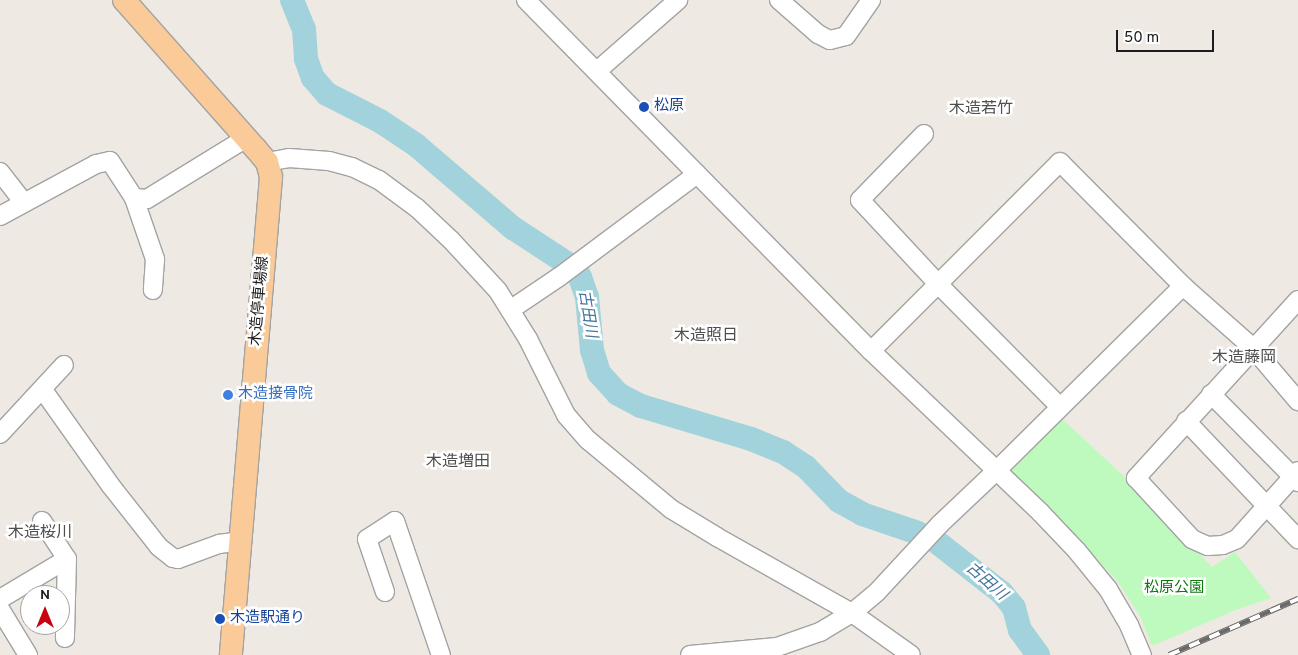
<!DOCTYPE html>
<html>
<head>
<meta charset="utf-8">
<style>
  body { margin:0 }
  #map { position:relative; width:1298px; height:655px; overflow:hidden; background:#eee9e2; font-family:Overpass,"Noto Sans JP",sans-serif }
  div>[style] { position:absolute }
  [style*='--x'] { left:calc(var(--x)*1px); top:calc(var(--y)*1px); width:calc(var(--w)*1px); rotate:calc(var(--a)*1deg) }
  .park>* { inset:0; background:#bef9be }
  .river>* { height:24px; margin:-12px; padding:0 12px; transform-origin:12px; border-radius:12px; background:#a2d3dc }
  .roads { filter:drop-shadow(1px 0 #a3a3a3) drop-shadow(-1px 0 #a3a3a3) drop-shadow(0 1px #a3a3a3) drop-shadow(0 -1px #a3a3a3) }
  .minor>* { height:18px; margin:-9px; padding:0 9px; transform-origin:9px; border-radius:9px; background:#fff }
  .major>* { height:22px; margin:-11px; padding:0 11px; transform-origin:11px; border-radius:11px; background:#fbca99 }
  .rail>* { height:5.5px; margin-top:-2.75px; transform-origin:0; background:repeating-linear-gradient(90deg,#fff 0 11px,#6a6a6a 0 22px); box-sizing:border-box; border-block:1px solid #6a6a6a }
  .dots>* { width:14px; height:14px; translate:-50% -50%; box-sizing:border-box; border:2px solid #fff; border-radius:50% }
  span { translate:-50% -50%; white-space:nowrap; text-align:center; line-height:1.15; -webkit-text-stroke:5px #fff; paint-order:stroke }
  .transit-label { font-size:15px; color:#164399 }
  .left { translate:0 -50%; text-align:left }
  .street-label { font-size:15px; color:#1c1c1c }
  .shop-label { font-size:15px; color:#366cbe }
  .park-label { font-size:15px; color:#0b790c }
  .neighbourhood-label { font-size:16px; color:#4f4f4f }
  .water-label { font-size:16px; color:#44779c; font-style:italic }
  .north { position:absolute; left:20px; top:585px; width:50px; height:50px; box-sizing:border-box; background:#fff; border:1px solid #a4a4a4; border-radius:50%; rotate:0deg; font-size:14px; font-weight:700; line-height:20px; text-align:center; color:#1c1c1c }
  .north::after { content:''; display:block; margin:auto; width:18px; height:22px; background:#c80110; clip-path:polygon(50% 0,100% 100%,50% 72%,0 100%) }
  .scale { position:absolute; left:1116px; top:30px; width:98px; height:22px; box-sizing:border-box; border:2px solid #1c1c1c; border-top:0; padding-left:6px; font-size:15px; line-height:18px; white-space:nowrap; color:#1c1c1c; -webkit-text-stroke:4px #fff; paint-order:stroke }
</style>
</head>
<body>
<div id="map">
  <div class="park">
    <div style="clip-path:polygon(1060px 417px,1130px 482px,1212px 567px,1235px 552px,1271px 598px,1238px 609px,1152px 646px,1140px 616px,1116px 579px,1008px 468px)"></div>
  </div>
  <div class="river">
    <div style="--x:292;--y:0;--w:31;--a:68"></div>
    <div style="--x:304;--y:29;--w:30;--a:86"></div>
    <div style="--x:306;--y:59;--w:20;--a:70"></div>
    <div style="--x:313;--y:78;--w:21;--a:49"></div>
    <div style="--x:327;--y:94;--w:59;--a:27"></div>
    <div style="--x:380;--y:121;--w:43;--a:33.7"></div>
    <div style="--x:416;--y:145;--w:128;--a:40.6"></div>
    <div style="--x:513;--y:228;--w:69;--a:33.2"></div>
    <div style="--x:571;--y:266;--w:14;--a:51"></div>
    <div style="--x:580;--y:277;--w:21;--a:71"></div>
    <div style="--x:587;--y:297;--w:53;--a:84.6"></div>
    <div style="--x:592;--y:350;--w:24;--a:73"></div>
    <div style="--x:599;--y:373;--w:28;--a:48"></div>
    <div style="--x:618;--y:394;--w:26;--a:28"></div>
    <div style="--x:641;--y:406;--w:115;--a:16.7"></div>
    <div style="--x:751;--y:439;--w:35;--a:22"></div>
    <div style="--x:783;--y:452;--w:27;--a:33"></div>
    <div style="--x:806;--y:467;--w:47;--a:45.9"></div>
    <div style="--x:839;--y:501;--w:26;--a:29"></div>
    <div style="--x:862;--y:514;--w:59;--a:18.7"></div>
    <div style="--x:938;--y:543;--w:81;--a:38"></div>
    <div style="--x:1002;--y:593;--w:19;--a:51"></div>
    <div style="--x:1014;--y:608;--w:23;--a:75"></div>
    <div style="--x:1020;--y:630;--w:31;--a:54"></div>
  </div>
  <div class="roads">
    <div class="minor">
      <div style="--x:526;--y:0;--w:492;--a:45.5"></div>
      <div style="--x:871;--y:351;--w:233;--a:43.6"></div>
      <div style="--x:1040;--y:512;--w:54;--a:46.5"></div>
      <div style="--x:1077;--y:551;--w:49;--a:50.8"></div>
      <div style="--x:1108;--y:589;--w:42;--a:59.7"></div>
      <div style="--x:1129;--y:625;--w:33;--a:67"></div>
      <div style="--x:779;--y:0;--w:52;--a:41.1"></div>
      <div style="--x:818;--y:34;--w:13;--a:27"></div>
      <div style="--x:830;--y:40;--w:16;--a:-14"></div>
      <div style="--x:846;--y:36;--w:44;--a:-55.2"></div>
      <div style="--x:597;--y:71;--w:108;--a:-41.2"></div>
      <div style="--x:924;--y:134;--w:92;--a:134.1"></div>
      <div style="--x:860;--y:200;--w:115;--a:47.1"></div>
      <div style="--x:938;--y:284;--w:173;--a:45.2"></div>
      <div style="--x:267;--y:162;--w:22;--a:-10"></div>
      <div style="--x:289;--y:158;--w:40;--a:4.3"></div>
      <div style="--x:329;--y:161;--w:24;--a:15"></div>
      <div style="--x:352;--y:167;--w:30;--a:26"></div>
      <div style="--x:379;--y:180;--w:47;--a:36.4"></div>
      <div style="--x:417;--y:208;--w:47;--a:43.3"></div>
      <div style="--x:451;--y:240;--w:69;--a:47.3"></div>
      <div style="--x:498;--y:291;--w:57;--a:58"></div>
      <div style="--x:528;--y:339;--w:85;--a:63.4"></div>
      <div style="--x:566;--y:415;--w:33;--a:49"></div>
      <div style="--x:588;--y:440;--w:108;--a:39.7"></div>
      <div style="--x:671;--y:509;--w:54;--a:31.3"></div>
      <div style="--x:717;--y:537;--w:155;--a:29.4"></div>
      <div style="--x:852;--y:613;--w:72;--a:35.4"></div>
      <div style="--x:0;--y:172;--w:39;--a:52"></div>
      <div style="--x:134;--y:198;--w:65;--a:71"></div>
      <div style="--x:155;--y:259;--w:31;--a:94"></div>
      <div style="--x:0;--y:216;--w:109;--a:-28.4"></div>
      <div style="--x:96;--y:164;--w:14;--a:-12"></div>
      <div style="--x:110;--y:161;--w:44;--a:57"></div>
      <div style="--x:134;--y:198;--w:13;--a:4"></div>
      <div style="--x:147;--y:199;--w:116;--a:-31.6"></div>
      <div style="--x:1298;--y:300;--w:241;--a:132.3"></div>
      <div style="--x:1136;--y:478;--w:83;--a:47.4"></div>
      <div style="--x:1192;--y:539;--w:17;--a:24"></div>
      <div style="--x:1208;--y:546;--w:15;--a:-4"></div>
      <div style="--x:1223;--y:545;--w:15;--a:-23"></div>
      <div style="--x:1237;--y:539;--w:91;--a:-48.1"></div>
      <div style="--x:510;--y:310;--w:59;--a:-34"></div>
      <div style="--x:559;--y:277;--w:172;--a:-36.7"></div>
      <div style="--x:871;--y:351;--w:267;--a:-45"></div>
      <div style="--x:1060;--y:162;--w:175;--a:45.2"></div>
      <div style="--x:1183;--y:286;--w:94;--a:41.5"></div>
      <div style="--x:1253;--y:348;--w:70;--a:49.7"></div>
      <div style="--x:43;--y:390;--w:118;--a:54.7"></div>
      <div style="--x:111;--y:486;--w:78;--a:51.8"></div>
      <div style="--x:159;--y:547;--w:18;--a:38"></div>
      <div style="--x:173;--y:558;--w:5;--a:11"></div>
      <div style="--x:178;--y:559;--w:44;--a:-20.1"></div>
      <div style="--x:219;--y:544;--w:21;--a:-8"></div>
      <div style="--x:1211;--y:394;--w:124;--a:45.3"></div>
      <div style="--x:1186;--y:421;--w:163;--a:46.5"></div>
      <div style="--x:0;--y:434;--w:94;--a:-47.2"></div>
      <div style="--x:42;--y:521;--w:45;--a:56.7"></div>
      <div style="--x:67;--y:559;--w:79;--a:91.5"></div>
      <div style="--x:385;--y:592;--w:56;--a:-108.8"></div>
      <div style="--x:367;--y:539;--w:33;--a:-33"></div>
      <div style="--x:395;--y:521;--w:142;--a:71.1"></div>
      <div style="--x:0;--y:599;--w:78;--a:-30.8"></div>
      <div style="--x:0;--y:609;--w:54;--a:58.7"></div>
      <div style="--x:690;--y:655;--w:87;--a:-5.3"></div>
      <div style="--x:777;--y:647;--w:46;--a:-19.2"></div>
      <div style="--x:820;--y:632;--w:37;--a:-31"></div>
      <div style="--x:852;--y:613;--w:33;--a:-40"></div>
      <div style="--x:877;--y:592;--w:93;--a:-47.2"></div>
      <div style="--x:940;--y:524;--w:77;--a:-43.4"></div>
      <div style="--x:996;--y:471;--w:263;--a:-44.7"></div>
    </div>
    <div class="major">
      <div style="--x:124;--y:0;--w:199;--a:48.5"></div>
      <div style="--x:256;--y:149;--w:17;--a:50"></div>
      <div style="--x:267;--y:162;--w:16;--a:75"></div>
      <div style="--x:271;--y:177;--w:480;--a:94.8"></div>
    </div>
  </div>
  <div class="rail">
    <div style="--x:1169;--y:655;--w:141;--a:-23.5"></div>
  </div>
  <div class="dots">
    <div style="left:644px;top:107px;background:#1a4fb4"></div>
    <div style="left:228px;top:395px;background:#3f7fe0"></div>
    <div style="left:220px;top:619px;background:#1a4fb4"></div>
  </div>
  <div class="transit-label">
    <span class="left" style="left:654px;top:107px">松原</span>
    <span class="left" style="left:230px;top:619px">木造駅通り</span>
  </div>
  <div class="street-label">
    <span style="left:260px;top:301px;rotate:-85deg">木造停車場線</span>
  </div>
  <div class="shop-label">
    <span class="left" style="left:238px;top:395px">木造接骨院</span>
  </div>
  <div class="park-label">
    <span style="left:1174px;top:589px">松原公園</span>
  </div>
  <div class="neighbourhood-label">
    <span style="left:981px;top:109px">木造若竹</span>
    <span style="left:706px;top:336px">木造照日</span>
    <span style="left:1244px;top:358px">木造藤岡</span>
    <span style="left:458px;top:462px">木造増田</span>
    <span style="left:40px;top:533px">木造桜川</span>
  </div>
  <div class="water-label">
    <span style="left:587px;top:314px;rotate:81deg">古田川</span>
    <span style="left:986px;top:582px;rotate:41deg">古田川</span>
  </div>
  <div class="north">N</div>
  <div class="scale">50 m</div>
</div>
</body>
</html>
